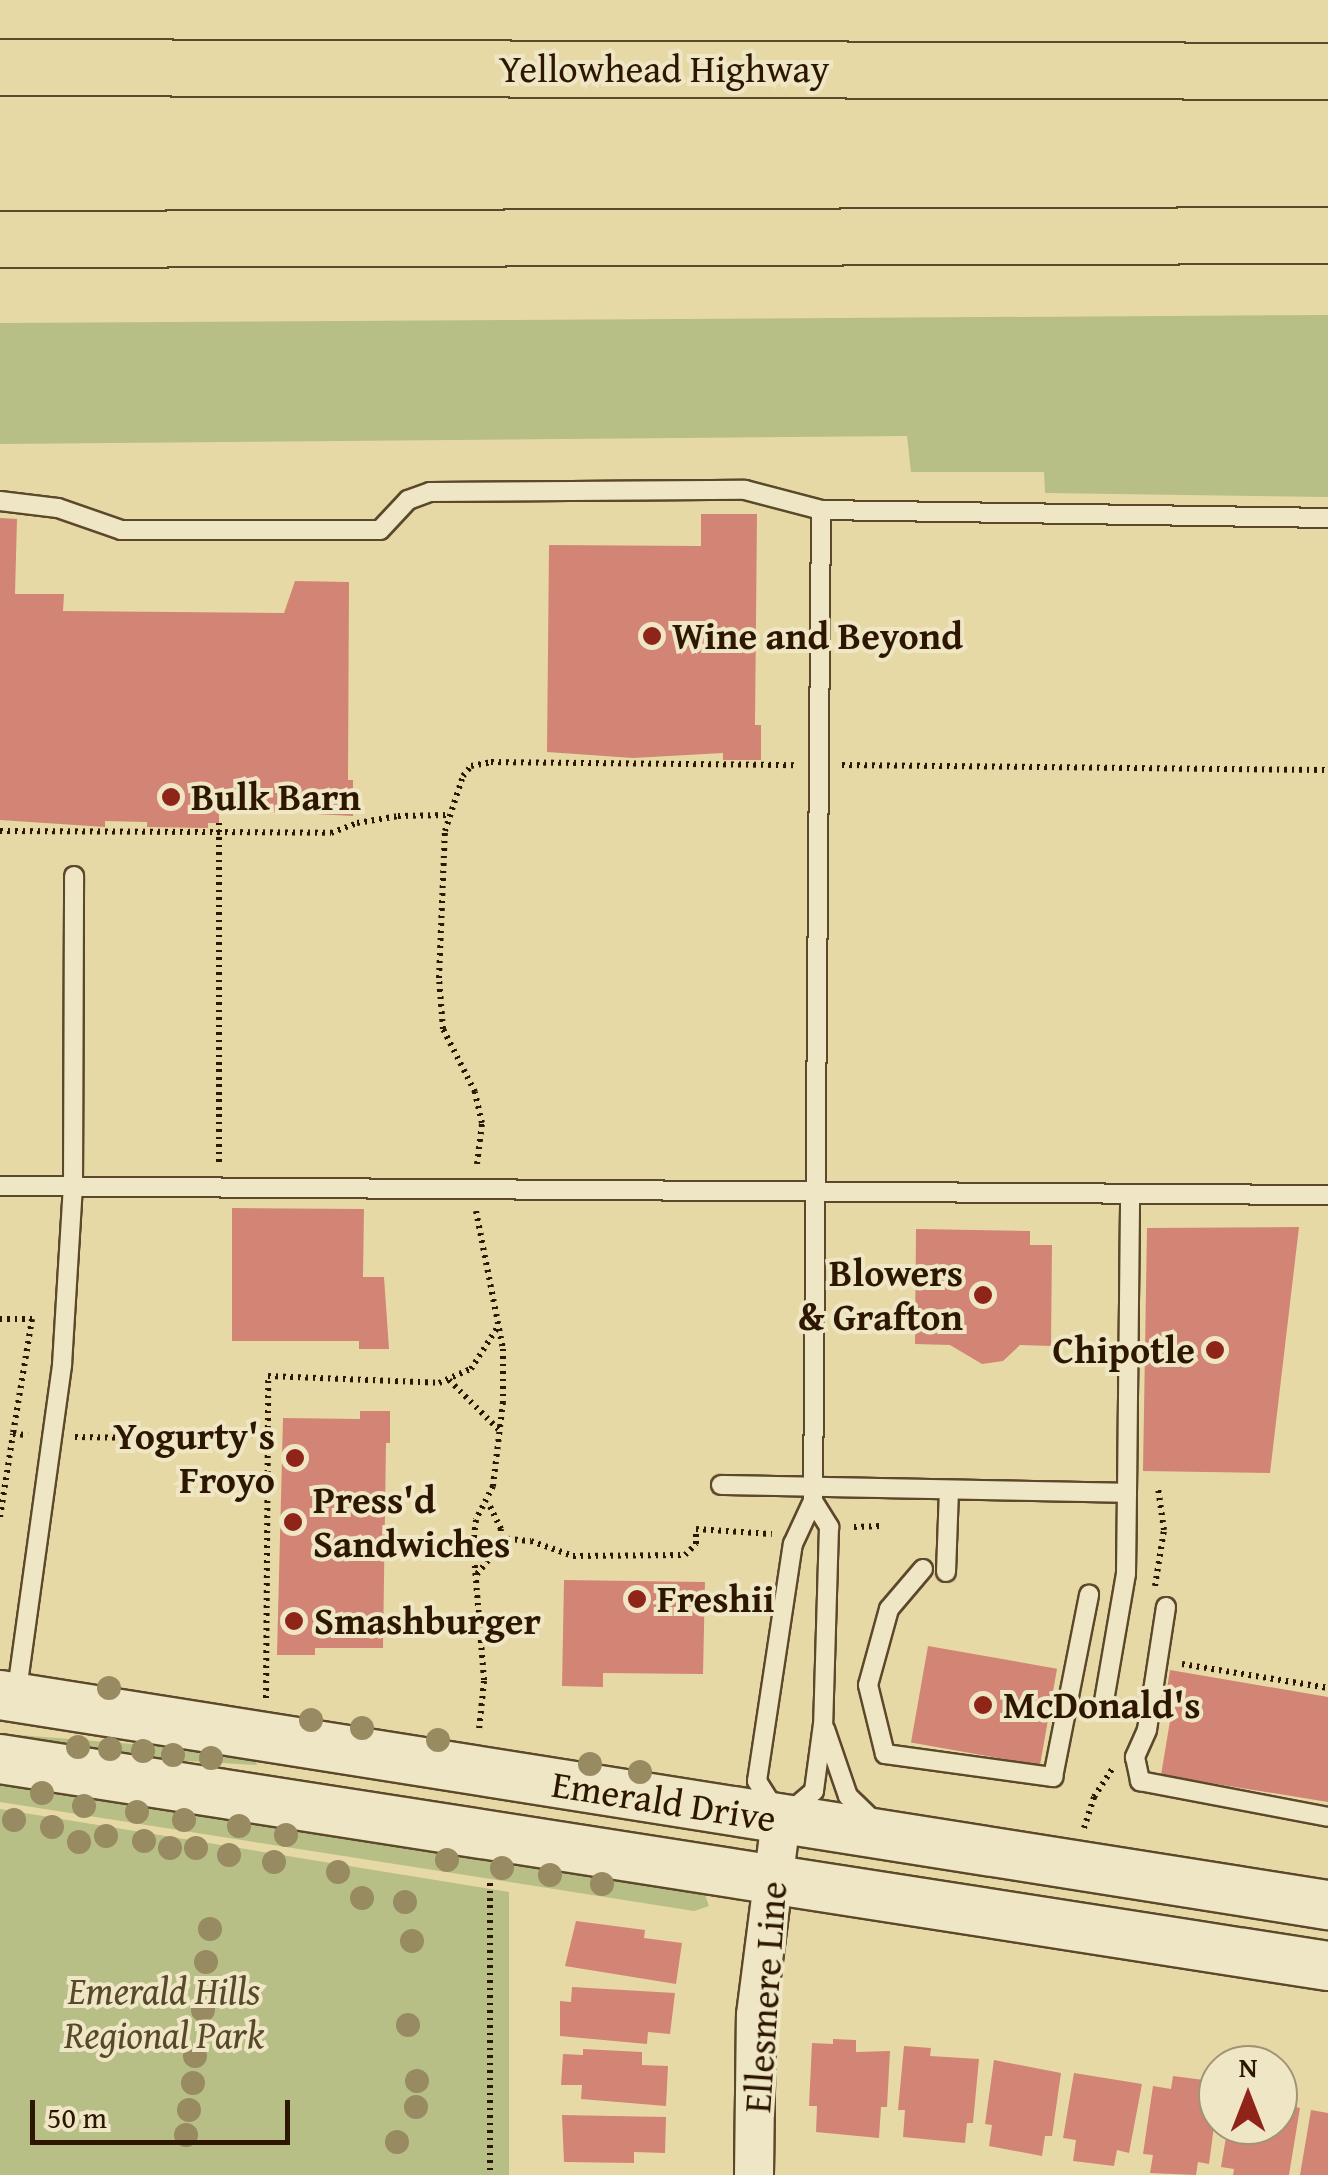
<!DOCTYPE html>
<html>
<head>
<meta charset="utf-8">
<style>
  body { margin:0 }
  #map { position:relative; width:1328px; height:2175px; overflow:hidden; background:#e7d9a6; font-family:"Gentium Book Plus",serif }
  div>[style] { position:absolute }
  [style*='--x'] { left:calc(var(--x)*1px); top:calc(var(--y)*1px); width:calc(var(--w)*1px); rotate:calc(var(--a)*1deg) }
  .green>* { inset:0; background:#b7bf86 }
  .building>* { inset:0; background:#d28574; transform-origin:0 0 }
  .path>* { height:6px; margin-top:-3px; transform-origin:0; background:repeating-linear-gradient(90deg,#2e1701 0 2.5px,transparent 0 7.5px) }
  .roads { filter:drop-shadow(2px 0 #5c482a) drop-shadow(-2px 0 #5c482a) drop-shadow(0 2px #5c482a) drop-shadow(0 -2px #5c482a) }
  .service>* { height:18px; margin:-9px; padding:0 9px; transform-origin:9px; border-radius:9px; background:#efe6c5 }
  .minor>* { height:38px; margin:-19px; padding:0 19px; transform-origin:19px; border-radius:19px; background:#efe6c5 }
  .tertiary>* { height:48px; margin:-24px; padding:0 24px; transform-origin:24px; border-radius:24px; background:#efe6c5 }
  .motorway>* { height:55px; margin:-27.5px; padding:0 27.5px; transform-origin:27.5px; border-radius:27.5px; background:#e7d9a6 }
  .trees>* { width:24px; height:24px; margin:-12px; border-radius:50%; background:#988a61 }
  .dots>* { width:28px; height:28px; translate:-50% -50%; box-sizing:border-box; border:5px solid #efe6c5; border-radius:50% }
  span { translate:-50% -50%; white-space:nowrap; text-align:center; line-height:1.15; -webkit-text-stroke:8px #efe6c5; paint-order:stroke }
  .street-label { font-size:38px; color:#2e1701 }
  .poi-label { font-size:38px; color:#2e1701; font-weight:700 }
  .left { translate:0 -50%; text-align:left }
  .right { translate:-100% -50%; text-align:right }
  .park-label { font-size:38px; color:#574929; font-style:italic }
  .north { position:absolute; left:1198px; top:2045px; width:100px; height:100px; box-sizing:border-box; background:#efe6c5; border:2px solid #a29377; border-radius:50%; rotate:0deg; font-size:28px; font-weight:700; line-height:40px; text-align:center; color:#2e1701 }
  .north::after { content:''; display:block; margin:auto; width:35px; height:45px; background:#8f2418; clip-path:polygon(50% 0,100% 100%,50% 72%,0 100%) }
  .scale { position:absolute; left:30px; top:2100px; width:260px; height:45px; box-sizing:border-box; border:5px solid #2e1701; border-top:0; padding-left:12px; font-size:30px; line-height:35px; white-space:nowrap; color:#2e1701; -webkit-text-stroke:8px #efe6c5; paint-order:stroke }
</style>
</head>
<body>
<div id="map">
  <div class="green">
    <div style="clip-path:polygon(1328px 315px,1328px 497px,1045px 493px,1044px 472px,911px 472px,907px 436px,0 444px,0 323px)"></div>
    <div style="clip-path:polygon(6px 1734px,184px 1748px,255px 1759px,257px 1765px,114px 1757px,6px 1741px)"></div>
    <div style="clip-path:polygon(0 1781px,704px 1892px,709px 1906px,694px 1911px,0 1802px)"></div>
    <div style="clip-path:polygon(0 1809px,509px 1892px,509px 2175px,0 2175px)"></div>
  </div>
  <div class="building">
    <div style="clip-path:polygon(701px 514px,757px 514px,755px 725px,761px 725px,761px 760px,723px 760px,723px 753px,633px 758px,547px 752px,549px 545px,701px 546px)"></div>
    <div style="clip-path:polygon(0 518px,17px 519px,15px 594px,64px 594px,63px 611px,284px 613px,295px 581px,349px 582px,348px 780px,353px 780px,353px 816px,316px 814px,316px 807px,291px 807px,291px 813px,230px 811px,231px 807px,219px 807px,219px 823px,208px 823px,208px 828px,147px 827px,147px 822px,105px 821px,105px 827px,0 820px)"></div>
    <div style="clip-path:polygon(232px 1208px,364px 1209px,363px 1277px,384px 1277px,389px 1349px,359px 1349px,359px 1341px,232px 1341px)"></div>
    <div style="clip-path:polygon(1299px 1227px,1270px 1473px,1143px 1471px,1147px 1228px)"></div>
    <div style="clip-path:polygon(916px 1229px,1030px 1231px,1030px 1245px,1052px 1245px,1051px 1346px,1020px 1345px,1003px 1361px,982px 1364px,950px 1345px,915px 1344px)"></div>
    <div style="clip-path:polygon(360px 1411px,390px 1411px,390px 1443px,386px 1443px,383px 1648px,315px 1648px,315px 1655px,277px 1655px,283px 1418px,360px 1419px)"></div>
    <div style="clip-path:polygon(564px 1580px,705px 1582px,703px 1674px,603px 1673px,603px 1687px,562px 1686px)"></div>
    <div style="left:928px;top:1646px;width:131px;height:98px;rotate:10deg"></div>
    <div style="clip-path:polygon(1170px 1670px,1328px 1697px,1328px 1802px,1161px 1775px,1172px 1709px,1164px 1708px)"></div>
    <div style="clip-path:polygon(576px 1921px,645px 1930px,644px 1938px,682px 1943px,676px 1984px,565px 1966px)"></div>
    <div style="clip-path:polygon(572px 1987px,675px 1993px,670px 2034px,648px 2032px,647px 2044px,560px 2036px,560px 2001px,571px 2002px)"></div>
    <div style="clip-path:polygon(833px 2039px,856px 2040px,856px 2052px,890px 2051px,887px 2107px,881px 2107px,879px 2138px,816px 2132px,817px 2106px,809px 2106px,812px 2043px,833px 2044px)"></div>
    <div style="clip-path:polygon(904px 2046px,931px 2048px,930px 2056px,979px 2059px,973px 2123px,967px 2123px,965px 2143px,903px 2137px,905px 2110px,898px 2110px)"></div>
    <div style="clip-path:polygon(583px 2049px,642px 2052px,642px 2065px,668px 2066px,666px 2106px,581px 2099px,582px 2085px,561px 2085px,563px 2054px,583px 2055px)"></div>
    <div style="clip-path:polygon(994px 2060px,1061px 2073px,1052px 2136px,1045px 2136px,1042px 2156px,989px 2146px,992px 2125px,985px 2124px)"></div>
    <div style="clip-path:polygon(1074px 2073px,1142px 2084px,1129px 2153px,1117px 2150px,1114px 2166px,1073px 2161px,1076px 2140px,1063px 2138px)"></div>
    <div style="clip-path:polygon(1173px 2076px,1204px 2080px,1201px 2093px,1218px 2096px,1209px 2164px,1198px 2162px,1196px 2175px,1150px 2173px,1153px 2155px,1143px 2154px,1153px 2086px,1171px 2089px)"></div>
    <div style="clip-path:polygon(1278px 2102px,1300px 2108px,1289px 2175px,1233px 2175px,1234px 2169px,1221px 2167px,1228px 2125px,1278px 2125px)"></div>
    <div style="clip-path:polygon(1311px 2110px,1328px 2113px,1328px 2175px,1300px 2175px)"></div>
    <div style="clip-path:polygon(562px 2115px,666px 2117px,665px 2153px,634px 2152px,634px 2163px,564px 2162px)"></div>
  </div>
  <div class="path">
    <div style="--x:842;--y:765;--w:486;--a:0.6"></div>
    <div style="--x:0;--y:831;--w:331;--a:0.3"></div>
    <div style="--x:331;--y:833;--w:28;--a:-21"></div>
    <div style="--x:357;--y:823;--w:42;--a:-9.7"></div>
    <div style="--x:398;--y:816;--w:49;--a:-1.2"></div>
    <div style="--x:219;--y:1162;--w:339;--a:-90"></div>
    <div style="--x:477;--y:1164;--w:41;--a:-83"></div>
    <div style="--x:482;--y:1123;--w:32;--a:-103"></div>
    <div style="--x:475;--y:1092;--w:71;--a:-116.9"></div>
    <div style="--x:443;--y:1029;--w:51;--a:-94.5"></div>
    <div style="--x:439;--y:978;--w:147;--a:-87.7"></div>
    <div style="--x:445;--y:831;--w:58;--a:-71.9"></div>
    <div style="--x:463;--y:776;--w:13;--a:-51"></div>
    <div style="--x:471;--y:766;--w:20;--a:-11"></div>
    <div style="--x:491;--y:762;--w:304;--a:0.6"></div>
    <div style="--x:476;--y:1211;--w:141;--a:78.9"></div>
    <div style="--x:503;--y:1349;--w:53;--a:90"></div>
    <div style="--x:503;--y:1402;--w:85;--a:96.8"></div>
    <div style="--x:493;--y:1486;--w:38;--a:117"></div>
    <div style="--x:476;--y:1520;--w:23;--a:97"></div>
    <div style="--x:473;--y:1543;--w:138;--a:85.4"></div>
    <div style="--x:484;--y:1681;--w:49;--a:95.8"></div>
    <div style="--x:0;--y:1319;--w:32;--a:0"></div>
    <div style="--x:32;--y:1319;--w:117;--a:99.4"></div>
    <div style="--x:449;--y:1380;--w:71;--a:45"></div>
    <div style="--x:75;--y:1437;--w:138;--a:0.8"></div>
    <div style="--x:213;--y:1439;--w:54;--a:-6.3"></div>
    <div style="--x:0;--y:1517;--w:84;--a:-81.1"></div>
    <div style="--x:13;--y:1434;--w:15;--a:4"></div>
    <div style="--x:854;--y:1527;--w:27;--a:-2"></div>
    <div style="--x:500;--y:1538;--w:31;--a:6"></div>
    <div style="--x:531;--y:1541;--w:45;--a:19.7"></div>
    <div style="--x:573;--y:1556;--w:112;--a:-0.5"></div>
    <div style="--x:685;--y:1555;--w:16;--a:-45"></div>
    <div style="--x:696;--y:1544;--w:15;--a:-90"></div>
    <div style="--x:696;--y:1529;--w:76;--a:3.8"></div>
    <div style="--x:477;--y:1574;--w:36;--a:-51"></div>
    <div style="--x:500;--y:1546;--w:17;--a:-87"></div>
    <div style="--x:501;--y:1529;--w:30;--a:-116"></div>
    <div style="--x:1155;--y:1586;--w:57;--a:-80.9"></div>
    <div style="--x:1164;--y:1530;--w:42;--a:-98.1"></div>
    <div style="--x:1182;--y:1664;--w:148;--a:9.3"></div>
    <div style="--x:266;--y:1698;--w:322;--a:-89.6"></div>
    <div style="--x:268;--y:1376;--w:171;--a:2.3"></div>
    <div style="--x:439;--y:1383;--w:35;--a:-24"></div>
    <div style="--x:471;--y:1369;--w:49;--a:-57.6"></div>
    <div style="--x:1084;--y:1828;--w:33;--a:-72"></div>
    <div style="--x:1094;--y:1797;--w:35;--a:-57"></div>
    <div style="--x:490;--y:1883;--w:292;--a:90"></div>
  </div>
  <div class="roads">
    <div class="service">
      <div style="--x:0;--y:501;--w:58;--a:6.9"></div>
      <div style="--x:58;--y:508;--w:67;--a:19.2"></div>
      <div style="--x:121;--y:530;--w:259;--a:0"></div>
      <div style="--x:380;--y:530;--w:41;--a:-47"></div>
      <div style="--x:408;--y:500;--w:23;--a:-20"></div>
      <div style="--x:430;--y:492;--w:315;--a:-0.4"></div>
      <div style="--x:745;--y:490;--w:79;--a:14.7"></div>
      <div style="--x:821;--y:510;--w:507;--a:0.9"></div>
      <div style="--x:0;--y:1186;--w:1328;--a:0.39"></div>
      <div style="--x:721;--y:1485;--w:406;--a:1.1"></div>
      <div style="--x:1127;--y:1493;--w:299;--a:-89.4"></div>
      <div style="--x:813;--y:1501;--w:31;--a:58"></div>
      <div style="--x:829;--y:1527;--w:197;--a:91.7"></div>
      <div style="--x:823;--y:1724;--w:68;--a:97.7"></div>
      <div style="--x:814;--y:1791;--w:43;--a:139.7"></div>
      <div style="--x:781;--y:1819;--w:45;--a:-122.3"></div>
      <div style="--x:757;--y:1781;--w:240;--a:-81.4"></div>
      <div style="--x:793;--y:1544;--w:47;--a:-65.1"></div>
      <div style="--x:813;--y:1501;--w:991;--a:-89.54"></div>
      <div style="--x:923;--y:1569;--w:52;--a:130.4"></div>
      <div style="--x:889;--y:1609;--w:79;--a:105.4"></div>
      <div style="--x:868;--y:1685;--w:71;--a:76.2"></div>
      <div style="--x:885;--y:1754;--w:170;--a:7.8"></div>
      <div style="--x:1053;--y:1777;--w:186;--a:-78.8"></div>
      <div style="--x:946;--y:1572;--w:82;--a:-87.9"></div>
      <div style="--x:1166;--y:1607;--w:124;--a:98.8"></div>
      <div style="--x:1147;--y:1730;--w:30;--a:114"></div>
      <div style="--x:1135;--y:1757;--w:25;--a:78"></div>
      <div style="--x:1140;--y:1781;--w:191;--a:10.8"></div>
      <div style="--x:16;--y:1697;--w:335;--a:-82.1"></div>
      <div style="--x:62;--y:1365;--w:178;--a:-86.5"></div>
      <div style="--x:73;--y:1187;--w:311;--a:-89.8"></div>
      <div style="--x:1104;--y:1701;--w:129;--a:-80.2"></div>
      <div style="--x:1126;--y:1574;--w:81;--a:-89.3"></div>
      <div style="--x:825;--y:1729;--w:71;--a:71.1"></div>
      <div style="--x:848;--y:1796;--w:37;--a:44"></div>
    </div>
    <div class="minor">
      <div style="--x:754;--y:2175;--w:160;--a:-89.3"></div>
      <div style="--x:756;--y:2015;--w:198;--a:-82.7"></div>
    </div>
    <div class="tertiary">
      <div style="--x:0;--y:1695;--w:1345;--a:8.99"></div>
      <div style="--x:0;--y:1759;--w:1344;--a:8.86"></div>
    </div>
    <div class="motorway">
      <div style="--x:0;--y:67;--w:1328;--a:0.17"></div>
      <div style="--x:0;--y:239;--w:1328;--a:-0.17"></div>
    </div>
  </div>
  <div class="trees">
    <div style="left:109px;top:1688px"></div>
    <div style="left:311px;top:1720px"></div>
    <div style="left:362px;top:1728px"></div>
    <div style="left:438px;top:1740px"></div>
    <div style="left:78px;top:1747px"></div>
    <div style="left:110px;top:1749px"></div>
    <div style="left:143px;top:1751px"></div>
    <div style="left:173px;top:1755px"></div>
    <div style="left:211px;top:1758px"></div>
    <div style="left:590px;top:1764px"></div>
    <div style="left:640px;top:1772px"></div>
    <div style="left:42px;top:1793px"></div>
    <div style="left:84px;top:1806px"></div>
    <div style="left:137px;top:1812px"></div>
    <div style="left:14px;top:1820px"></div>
    <div style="left:184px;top:1820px"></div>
    <div style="left:239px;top:1826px"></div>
    <div style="left:52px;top:1827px"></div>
    <div style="left:286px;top:1835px"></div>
    <div style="left:106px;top:1836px"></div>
    <div style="left:144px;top:1841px"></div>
    <div style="left:79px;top:1842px"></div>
    <div style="left:170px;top:1848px"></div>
    <div style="left:196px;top:1848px"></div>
    <div style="left:229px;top:1855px"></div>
    <div style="left:447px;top:1860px"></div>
    <div style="left:274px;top:1862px"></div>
    <div style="left:502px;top:1868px"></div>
    <div style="left:338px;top:1872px"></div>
    <div style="left:550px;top:1875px"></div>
    <div style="left:602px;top:1884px"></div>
    <div style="left:362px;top:1898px"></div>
    <div style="left:405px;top:1902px"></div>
    <div style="left:210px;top:1929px"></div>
    <div style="left:412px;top:1941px"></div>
    <div style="left:206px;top:1962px"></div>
    <div style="left:203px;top:2010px"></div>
    <div style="left:408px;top:2025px"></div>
    <div style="left:195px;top:2056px"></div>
    <div style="left:417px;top:2081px"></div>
    <div style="left:193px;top:2083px"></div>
    <div style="left:416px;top:2107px"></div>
    <div style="left:189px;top:2110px"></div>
    <div style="left:186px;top:2135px"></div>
    <div style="left:397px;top:2142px"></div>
  </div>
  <div class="dots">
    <div style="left:652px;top:636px;background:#8f2418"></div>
    <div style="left:171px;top:797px;background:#8f2418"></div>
    <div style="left:983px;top:1295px;background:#8f2418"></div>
    <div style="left:1215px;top:1350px;background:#8f2418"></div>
    <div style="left:295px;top:1458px;background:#8f2418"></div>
    <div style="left:293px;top:1522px;background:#8f2418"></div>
    <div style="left:637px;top:1599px;background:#8f2418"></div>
    <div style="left:294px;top:1621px;background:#8f2418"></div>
    <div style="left:983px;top:1705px;background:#8f2418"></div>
  </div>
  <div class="street-label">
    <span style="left:664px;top:69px">Yellowhead Highway</span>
    <span style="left:664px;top:1801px;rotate:9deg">Emerald Drive</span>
    <span style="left:765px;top:1997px;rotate:-86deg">Ellesmere Line</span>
  </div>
  <div class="poi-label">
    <span class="left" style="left:672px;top:636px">Wine and Beyond</span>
    <span class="left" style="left:191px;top:797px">Bulk Barn</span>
    <span class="right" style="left:963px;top:1295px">Blowers<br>&amp; Grafton</span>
    <span class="right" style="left:1195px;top:1350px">Chipotle</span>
    <span class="right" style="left:275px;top:1458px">Yogurty's<br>Froyo</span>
    <span class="left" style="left:313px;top:1522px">Press'd<br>Sandwiches</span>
    <span class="left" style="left:657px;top:1599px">Freshii</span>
    <span class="left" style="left:314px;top:1621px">Smashburger</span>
    <span class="left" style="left:1003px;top:1705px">McDonald's</span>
  </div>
  <div class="park-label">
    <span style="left:164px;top:2013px">Emerald Hills<br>Regional Park</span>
  </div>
  <div class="north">N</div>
  <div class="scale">50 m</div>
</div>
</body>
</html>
